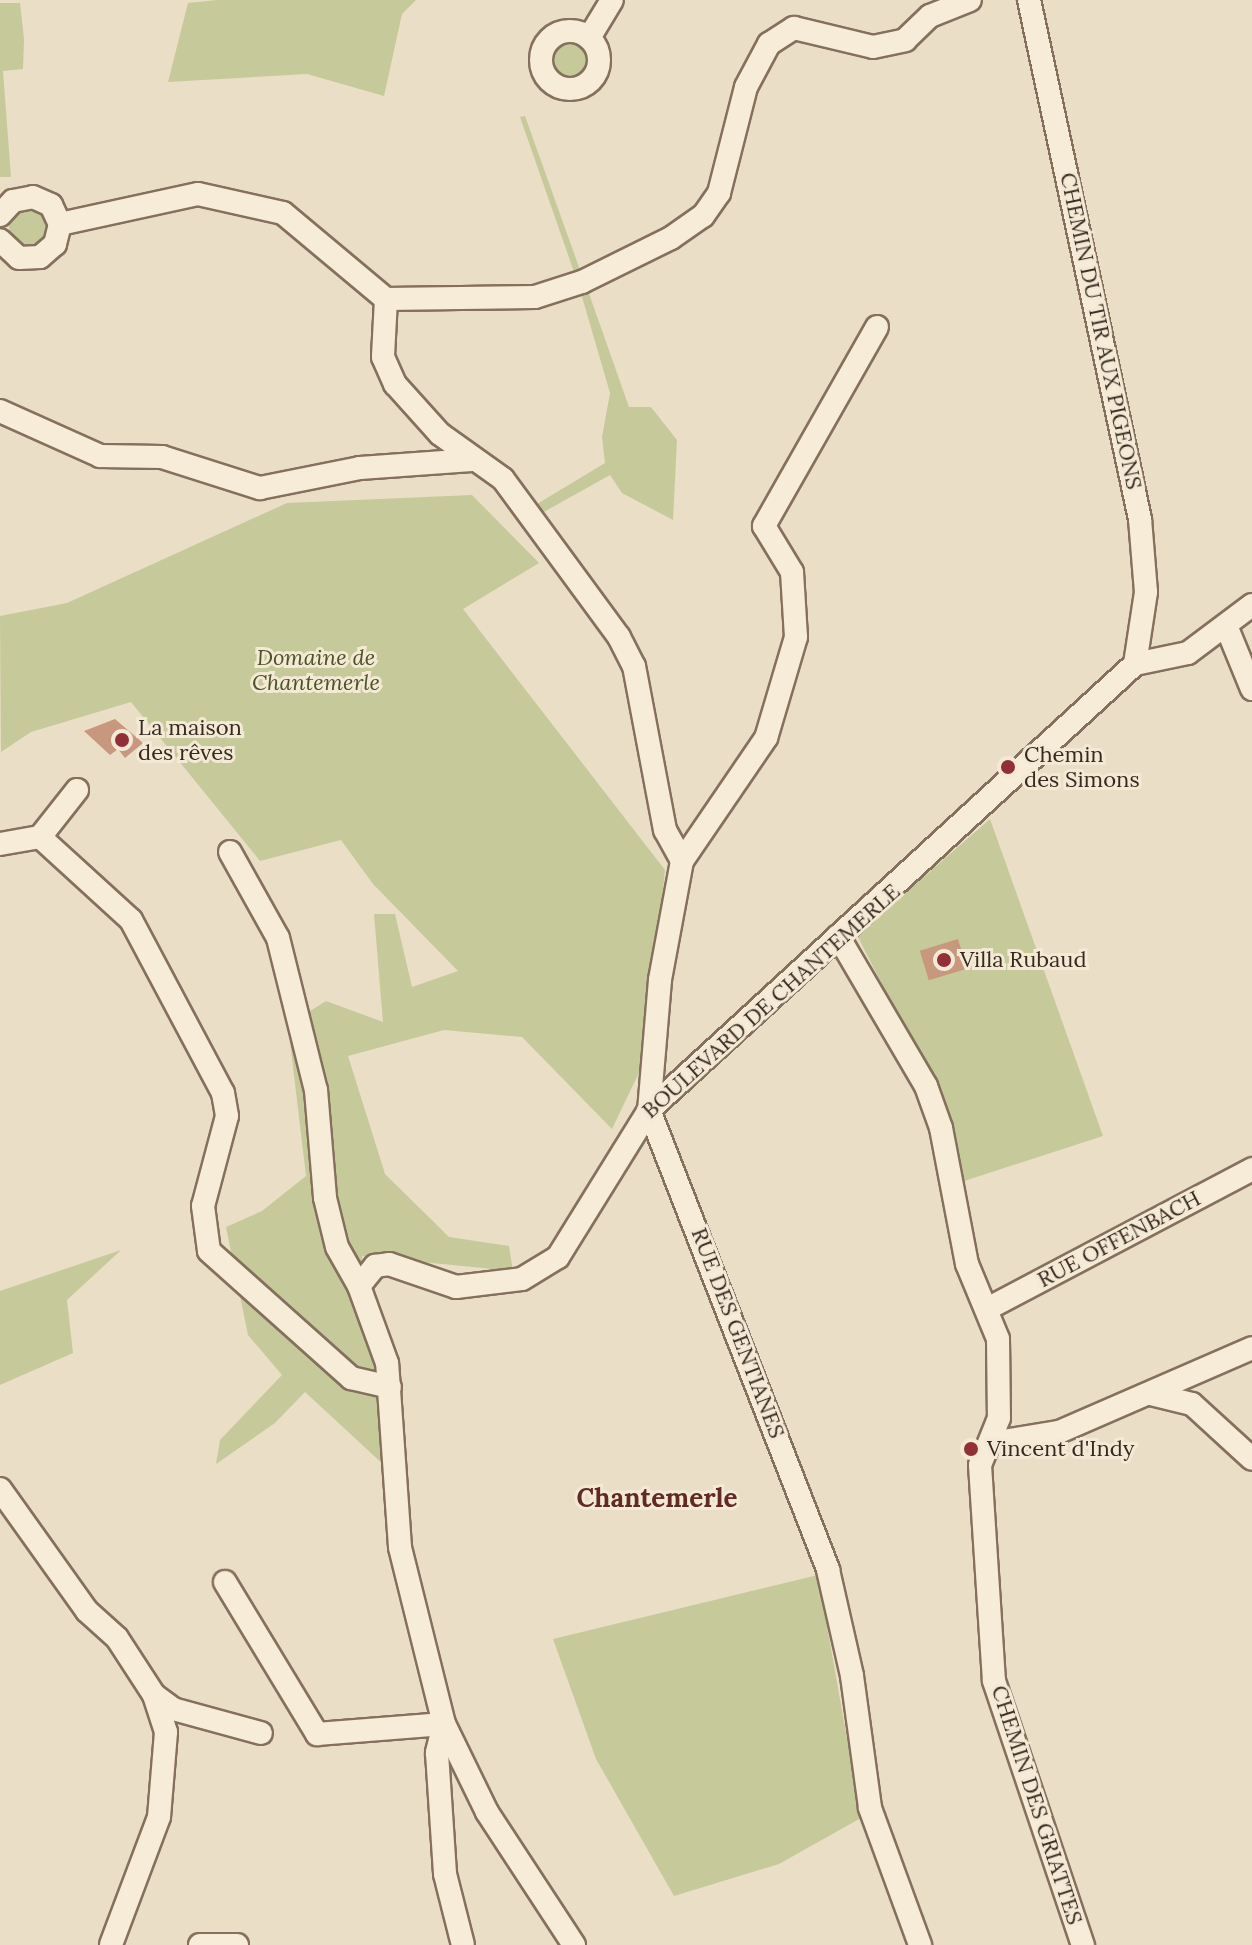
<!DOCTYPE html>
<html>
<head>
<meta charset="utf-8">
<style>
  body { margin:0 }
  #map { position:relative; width:1252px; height:1945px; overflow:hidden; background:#ebdec6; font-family:Lora,serif }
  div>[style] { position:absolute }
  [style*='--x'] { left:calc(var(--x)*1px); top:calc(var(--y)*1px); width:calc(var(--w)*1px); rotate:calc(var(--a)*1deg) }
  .green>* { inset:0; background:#c6c99a }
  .round { border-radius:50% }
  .building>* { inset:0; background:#c7987e; transform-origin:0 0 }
  .roads { filter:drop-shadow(2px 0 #85705d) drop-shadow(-2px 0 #85705d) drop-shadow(0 2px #85705d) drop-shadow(0 -2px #85705d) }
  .minor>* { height:22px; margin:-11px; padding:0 11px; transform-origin:11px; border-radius:11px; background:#f7ecd8 }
  .minor>.ring { margin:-11px; padding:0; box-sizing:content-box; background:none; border:22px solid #f7ecd8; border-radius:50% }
  .dots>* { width:22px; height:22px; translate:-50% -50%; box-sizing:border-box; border:4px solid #f3e9d5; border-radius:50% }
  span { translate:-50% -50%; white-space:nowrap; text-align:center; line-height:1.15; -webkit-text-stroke:6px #f3e9d5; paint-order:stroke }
  .street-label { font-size:22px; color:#372920 }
  .park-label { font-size:22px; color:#4a5227; font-style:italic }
  .poi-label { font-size:22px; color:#372920 }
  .left { translate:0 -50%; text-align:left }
  .quarter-label { font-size:26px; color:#602b22; font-weight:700 }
</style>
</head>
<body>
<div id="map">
  <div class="green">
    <div style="clip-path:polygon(217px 0,416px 0,402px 14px,384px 96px,307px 74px,168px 82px,188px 3px)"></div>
    <div style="clip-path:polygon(0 3px,20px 3px,24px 39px,23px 69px,3px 71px,11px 177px,0 177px)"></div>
    <div class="round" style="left:547px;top:41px;width:42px;height:42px"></div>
    <div style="clip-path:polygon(525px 116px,580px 270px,574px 272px,520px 117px)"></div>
    <div class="round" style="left:9px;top:207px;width:40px;height:40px"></div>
    <div style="clip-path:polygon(587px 288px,629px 407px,651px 407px,677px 440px,673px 520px,622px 493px,610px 475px,542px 513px,537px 504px,605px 463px,602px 437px,610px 393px,580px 290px)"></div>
    <div style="clip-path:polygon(472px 495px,539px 563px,463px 609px,665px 870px,646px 1058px,612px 1129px,522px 1037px,444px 1030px,348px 1056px,385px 1174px,449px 1237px,509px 1246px,513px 1271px,362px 1256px,385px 1466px,305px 1392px,275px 1423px,216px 1464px,220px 1440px,282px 1375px,248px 1335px,226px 1227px,262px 1211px,306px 1176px,288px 1025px,326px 1001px,383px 1022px,374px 914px,395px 914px,412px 987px,458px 971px,373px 884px,341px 840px,260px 861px,131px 702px,31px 732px,1px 752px,0 616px,67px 603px,287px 503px)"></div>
    <div style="clip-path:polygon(990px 819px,1103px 1136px,958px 1183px,932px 1083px,857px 935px)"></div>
    <div style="clip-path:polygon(121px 1250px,67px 1300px,73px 1353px,0 1385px,0 1291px)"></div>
    <div style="clip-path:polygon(818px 1575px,861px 1818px,779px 1864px,674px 1896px,596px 1759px,553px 1639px)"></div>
    <div style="clip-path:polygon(1001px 1681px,1017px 1708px,1092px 1945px)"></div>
  </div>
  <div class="building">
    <div style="clip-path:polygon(115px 719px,143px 743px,125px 758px,118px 749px,110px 755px,84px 731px)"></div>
    <div style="left:958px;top:939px;width:31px;height:40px;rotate:73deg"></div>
  </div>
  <div class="roads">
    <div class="minor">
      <div class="ring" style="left:541px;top:31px;width:36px;height:36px"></div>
      <div style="--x:589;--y:38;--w:44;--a:-58.8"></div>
      <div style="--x:0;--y:215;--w:19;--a:-47"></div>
      <div style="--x:13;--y:201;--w:20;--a:-11"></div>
      <div style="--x:33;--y:197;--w:20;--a:24"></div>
      <div style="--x:51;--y:205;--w:21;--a:65"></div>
      <div style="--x:60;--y:224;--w:21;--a:104"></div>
      <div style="--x:55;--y:244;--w:20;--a:139"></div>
      <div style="--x:40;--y:257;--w:21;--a:177"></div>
      <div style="--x:19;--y:258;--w:26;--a:-137"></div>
      <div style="--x:60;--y:224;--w:141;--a:-12.3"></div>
      <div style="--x:198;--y:194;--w:87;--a:12.6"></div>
      <div style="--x:283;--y:213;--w:134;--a:39.9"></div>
      <div style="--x:386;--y:299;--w:58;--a:93"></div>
      <div style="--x:383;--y:357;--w:30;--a:66"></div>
      <div style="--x:395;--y:384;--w:67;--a:48"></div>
      <div style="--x:440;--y:434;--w:77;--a:35.5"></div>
      <div style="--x:503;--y:479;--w:196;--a:53.7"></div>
      <div style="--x:619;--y:637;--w:33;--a:63"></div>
      <div style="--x:634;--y:666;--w:167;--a:79.3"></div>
      <div style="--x:665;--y:830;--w:35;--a:61"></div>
      <div style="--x:386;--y:299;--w:149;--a:-0.8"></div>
      <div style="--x:535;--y:297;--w:49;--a:-17.7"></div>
      <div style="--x:582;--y:282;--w:99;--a:-26.3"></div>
      <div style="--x:671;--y:238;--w:39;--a:-35"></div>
      <div style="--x:703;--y:216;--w:28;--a:-55"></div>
      <div style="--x:719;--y:193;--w:109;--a:-75.7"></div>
      <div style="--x:746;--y:87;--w:49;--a:-61.9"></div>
      <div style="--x:769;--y:44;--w:30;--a:-33"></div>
      <div style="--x:794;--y:28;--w:81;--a:13.5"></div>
      <div style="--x:873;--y:47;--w:33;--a:-12"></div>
      <div style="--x:905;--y:40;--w:35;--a:-44"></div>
      <div style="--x:930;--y:16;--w:43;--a:-21.8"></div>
      <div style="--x:877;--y:327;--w:229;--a:119.6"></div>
      <div style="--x:764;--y:526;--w:54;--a:58.7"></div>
      <div style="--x:792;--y:572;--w:65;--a:86.5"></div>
      <div style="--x:796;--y:637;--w:105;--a:106.5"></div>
      <div style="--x:766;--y:738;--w:149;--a:124.3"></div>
      <div style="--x:682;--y:861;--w:121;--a:100.5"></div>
      <div style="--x:660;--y:980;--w:130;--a:94.8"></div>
      <div style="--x:649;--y:1110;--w:494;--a:68.7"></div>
      <div style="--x:828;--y:1570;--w:109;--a:77.2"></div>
      <div style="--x:852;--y:1676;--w:133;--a:82.2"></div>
      <div style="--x:870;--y:1808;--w:146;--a:69.9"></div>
      <div style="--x:0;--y:411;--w:110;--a:24.2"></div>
      <div style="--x:100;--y:456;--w:62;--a:0.9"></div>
      <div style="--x:162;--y:457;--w:103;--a:17.6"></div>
      <div style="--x:260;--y:488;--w:102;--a:-11.3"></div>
      <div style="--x:360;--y:468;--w:112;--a:-4.1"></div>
      <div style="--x:1227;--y:628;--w:66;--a:67.7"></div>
      <div style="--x:1135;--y:664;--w:54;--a:-11.7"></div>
      <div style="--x:1188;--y:653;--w:80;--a:-36.9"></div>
      <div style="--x:77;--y:790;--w:60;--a:128.2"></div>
      <div style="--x:40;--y:837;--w:123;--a:42.4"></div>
      <div style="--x:131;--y:920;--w:196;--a:62"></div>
      <div style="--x:223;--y:1093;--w:23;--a:80"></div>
      <div style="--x:227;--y:1116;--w:93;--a:104.9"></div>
      <div style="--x:203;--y:1206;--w:45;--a:82.4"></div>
      <div style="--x:209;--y:1251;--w:191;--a:41.8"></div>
      <div style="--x:351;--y:1378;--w:40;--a:13"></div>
      <div style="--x:0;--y:844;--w:41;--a:-9.9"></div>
      <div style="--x:230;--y:852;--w:98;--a:60.8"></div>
      <div style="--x:278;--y:938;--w:157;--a:76"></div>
      <div style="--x:316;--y:1090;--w:108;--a:85.2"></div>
      <div style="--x:325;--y:1198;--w:50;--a:76.2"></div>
      <div style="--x:337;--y:1247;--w:45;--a:60.6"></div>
      <div style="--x:838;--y:936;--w:174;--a:59.6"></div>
      <div style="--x:926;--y:1086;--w:45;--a:70.3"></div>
      <div style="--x:941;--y:1128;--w:138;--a:79.2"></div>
      <div style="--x:967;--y:1264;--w:81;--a:67.5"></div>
      <div style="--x:998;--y:1339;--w:79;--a:89.3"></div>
      <div style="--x:999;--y:1418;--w:51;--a:112"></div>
      <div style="--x:980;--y:1465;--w:216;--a:86.3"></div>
      <div style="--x:994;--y:1681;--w:279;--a:71.4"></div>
      <div style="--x:987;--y:1309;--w:300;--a:-27.8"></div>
      <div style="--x:1151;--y:1394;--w:42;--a:13.7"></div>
      <div style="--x:1192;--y:1404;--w:81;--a:42.5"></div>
      <div style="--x:991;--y:1443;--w:69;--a:-9.2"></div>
      <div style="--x:1059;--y:1432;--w:210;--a:-23.5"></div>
      <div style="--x:0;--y:1489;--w:150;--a:54.5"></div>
      <div style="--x:87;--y:1611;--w:40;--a:42"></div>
      <div style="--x:117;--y:1638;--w:68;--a:57"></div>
      <div style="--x:154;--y:1695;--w:39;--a:72"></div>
      <div style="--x:166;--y:1732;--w:85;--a:94.7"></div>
      <div style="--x:159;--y:1817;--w:137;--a:110.6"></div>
      <div style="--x:225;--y:1582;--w:178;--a:58.8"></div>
      <div style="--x:317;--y:1734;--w:127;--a:-4.5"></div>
      <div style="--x:444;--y:1724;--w:30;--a:104"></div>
      <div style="--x:437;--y:1753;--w:121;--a:86.2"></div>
      <div style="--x:445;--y:1874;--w:73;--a:75.8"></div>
      <div style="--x:154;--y:1695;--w:24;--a:36"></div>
      <div style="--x:173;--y:1709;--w:91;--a:15.3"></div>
      <div style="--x:200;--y:1945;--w:37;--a:0"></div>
      <div style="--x:574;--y:1945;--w:159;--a:-123.2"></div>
      <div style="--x:487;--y:1812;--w:98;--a:-116"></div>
      <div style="--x:444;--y:1724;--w:182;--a:-104"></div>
      <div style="--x:400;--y:1547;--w:184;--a:-94"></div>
      <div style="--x:387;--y:1363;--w:82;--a:-110"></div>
      <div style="--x:359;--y:1286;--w:26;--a:-51"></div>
      <div style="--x:375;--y:1266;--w:14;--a:-8"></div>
      <div style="--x:389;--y:1264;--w:71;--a:18.9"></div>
      <div style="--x:456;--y:1287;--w:66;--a:-6.9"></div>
      <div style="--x:522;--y:1279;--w:42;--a:-31.4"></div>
      <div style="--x:558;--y:1257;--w:173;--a:-58.2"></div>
      <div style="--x:649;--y:1110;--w:660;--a:-42.54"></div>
      <div style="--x:1135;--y:664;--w:73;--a:-81.3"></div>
      <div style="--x:1146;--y:592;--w:73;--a:-94.7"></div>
      <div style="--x:1140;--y:519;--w:531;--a:-102.07"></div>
    </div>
  </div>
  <div class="dots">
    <div style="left:122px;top:740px;background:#913037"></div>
    <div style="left:1008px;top:767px;background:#913037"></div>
    <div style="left:944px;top:960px;background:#913037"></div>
    <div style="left:971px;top:1449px;background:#913037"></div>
  </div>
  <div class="street-label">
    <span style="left:1101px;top:331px;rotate:78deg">CHEMIN DU TIR AUX PIGEONS</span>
    <span style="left:771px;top:1001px;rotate:-42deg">BOULEVARD DE CHANTEMERLE</span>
    <span style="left:1119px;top:1239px;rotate:-28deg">RUE OFFENBACH</span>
    <span style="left:738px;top:1333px;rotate:69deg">RUE DES GENTIANES</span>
    <span style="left:1037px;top:1805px;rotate:72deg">CHEMIN DES GRIATTES</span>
  </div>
  <div class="park-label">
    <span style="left:316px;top:670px">Domaine de<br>Chantemerle</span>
  </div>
  <div class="poi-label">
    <span class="left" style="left:138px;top:740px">La maison<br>des rêves</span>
    <span class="left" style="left:1024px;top:767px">Chemin<br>des Simons</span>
    <span class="left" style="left:960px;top:960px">Villa Rubaud</span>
    <span class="left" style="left:987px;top:1449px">Vincent d'Indy</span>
  </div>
  <div class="quarter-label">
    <span style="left:657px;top:1498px">Chantemerle</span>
  </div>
</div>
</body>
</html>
